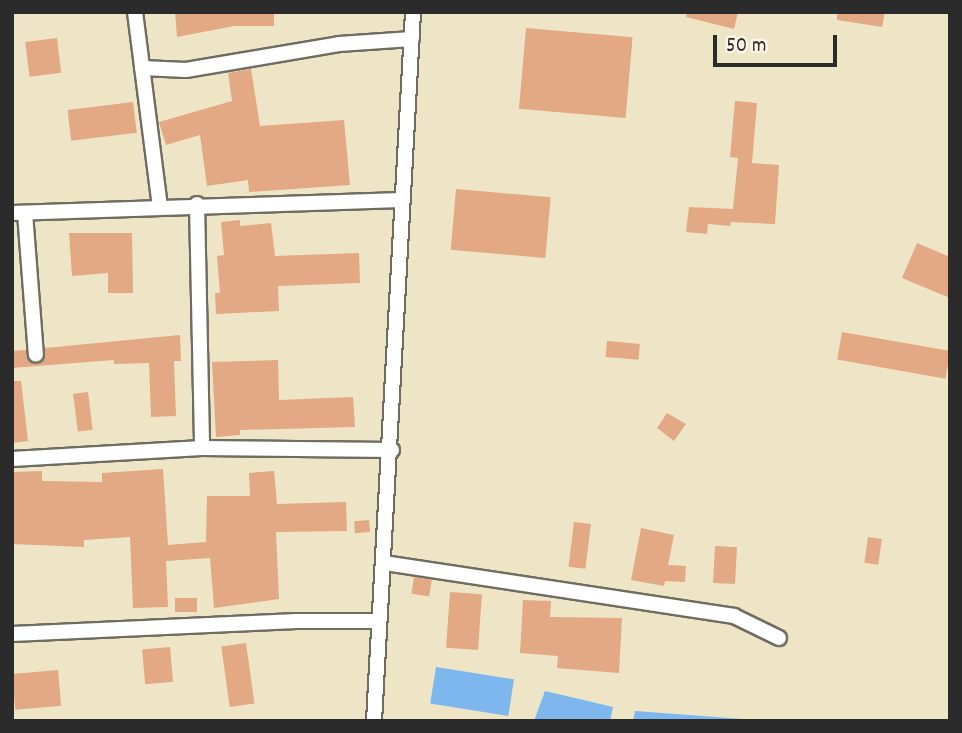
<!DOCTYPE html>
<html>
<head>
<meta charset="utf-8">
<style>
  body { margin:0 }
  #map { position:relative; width:962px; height:733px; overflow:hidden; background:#eee5c6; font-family:Dekko,sans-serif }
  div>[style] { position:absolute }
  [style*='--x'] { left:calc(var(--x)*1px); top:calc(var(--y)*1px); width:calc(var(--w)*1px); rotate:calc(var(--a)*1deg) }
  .water>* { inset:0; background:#7db7ee; transform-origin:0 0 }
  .building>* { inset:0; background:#e3a884; transform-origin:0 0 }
  .roads { filter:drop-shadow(2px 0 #6f6c61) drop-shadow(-2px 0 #6f6c61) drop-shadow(0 2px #6f6c61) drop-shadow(0 -2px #6f6c61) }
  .street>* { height:14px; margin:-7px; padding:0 7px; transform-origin:7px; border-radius:7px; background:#fff }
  span { translate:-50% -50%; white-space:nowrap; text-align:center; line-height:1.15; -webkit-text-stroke:7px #fcf5e5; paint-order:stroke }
  .frame { position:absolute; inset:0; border:14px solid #2b2b2b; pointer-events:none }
  .scale { position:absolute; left:713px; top:35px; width:124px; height:32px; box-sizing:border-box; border:4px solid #2b2b2b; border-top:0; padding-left:9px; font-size:21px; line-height:24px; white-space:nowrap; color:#2b2b2b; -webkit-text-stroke:5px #fcf5e5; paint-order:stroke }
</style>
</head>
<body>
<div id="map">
  <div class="water">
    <div style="left:436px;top:667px;width:79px;height:37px;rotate:9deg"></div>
    <div style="clip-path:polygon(545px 691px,613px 707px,610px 721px,534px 721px)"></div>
    <div style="clip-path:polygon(635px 711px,743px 719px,633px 721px)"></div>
  </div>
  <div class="building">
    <div style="clip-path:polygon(175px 12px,274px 12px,274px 26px,234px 26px,177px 37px)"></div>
    <div style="clip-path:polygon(687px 12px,738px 12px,734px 29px,686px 17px)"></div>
    <div style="clip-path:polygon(837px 12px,885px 12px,882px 27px,837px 20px)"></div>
    <div style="left:526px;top:28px;width:107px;height:81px;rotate:5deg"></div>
    <div style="left:57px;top:38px;width:35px;height:32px;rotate:83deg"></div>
    <div style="clip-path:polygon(251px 69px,260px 126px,344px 120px,350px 185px,249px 192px,248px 180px,207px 186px,200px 135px,166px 145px,159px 122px,232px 101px,228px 73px)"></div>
    <div style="clip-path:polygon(735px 101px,757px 103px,752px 163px,779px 165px,775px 224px,731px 222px,730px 226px,708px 224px,707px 234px,686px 232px,689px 207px,733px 209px,738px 158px,730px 157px)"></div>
    <div style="left:133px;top:102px;width:31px;height:66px;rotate:83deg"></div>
    <div style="left:456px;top:189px;width:95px;height:61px;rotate:5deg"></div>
    <div style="clip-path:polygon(240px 220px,240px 226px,271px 223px,275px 256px,359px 253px,360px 283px,278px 286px,279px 311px,216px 314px,215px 293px,220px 293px,217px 256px,224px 255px,221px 222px)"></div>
    <div style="clip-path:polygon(69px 233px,132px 233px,133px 293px,108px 293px,108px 273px,72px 276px)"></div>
    <div style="clip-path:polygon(917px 243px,950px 257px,950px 298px,902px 278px)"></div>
    <div style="left:842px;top:332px;width:110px;height:28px;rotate:10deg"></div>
    <div style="clip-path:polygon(180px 335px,181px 361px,174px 361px,176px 416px,151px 417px,149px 363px,114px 364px,114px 360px,12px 368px,12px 351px,26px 350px,29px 361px,37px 364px,44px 360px,45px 348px)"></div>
    <div style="left:607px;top:341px;width:33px;height:16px;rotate:5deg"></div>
    <div style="clip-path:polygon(278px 360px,279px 400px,353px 397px,355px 427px,240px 430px,240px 435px,216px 437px,212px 362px)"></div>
    <div style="clip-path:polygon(12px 381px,21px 381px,28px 441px,12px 443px)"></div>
    <div style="left:88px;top:392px;width:38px;height:15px;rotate:83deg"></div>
    <div style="clip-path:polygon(667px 413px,686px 424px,674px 441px,657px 428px)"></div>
    <div style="clip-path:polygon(163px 469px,168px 545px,206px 542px,207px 496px,250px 496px,249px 473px,274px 471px,277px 504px,346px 502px,347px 531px,276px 532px,279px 599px,214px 608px,210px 558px,166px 561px,168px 607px,133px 608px,130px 537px,84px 540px,84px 547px,12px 544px,12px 472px,42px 471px,42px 481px,102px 482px,102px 473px)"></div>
    <div style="left:369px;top:520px;width:12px;height:15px;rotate:85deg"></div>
    <div style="left:574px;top:522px;width:17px;height:45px;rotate:7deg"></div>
    <div style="clip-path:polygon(641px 528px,674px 535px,668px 565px,686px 566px,685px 582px,665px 581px,664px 586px,631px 580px)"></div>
    <div style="left:868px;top:537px;width:14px;height:26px;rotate:8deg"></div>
    <div style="left:715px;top:546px;width:22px;height:37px;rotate:3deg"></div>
    <div style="left:414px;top:577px;width:18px;height:17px;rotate:9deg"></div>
    <div style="left:450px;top:592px;width:32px;height:56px;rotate:4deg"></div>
    <div style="left:197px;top:598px;width:14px;height:22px;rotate:90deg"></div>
    <div style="clip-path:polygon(523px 600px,551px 601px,550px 617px,622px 618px,619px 673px,557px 668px,558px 656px,520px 653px)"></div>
    <div style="left:246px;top:643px;width:61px;height:25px;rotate:82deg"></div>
    <div style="left:170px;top:647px;width:35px;height:28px;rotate:85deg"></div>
    <div style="left:58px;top:670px;width:36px;height:46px;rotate:85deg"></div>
  </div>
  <div class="roads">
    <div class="street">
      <div style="--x:135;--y:12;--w:197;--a:82.7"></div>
      <div style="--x:142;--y:68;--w:44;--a:2.6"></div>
      <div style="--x:186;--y:70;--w:155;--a:-9.6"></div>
      <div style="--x:339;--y:44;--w:73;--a:-3.9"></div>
      <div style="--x:197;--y:204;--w:244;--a:88.8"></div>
      <div style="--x:12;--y:213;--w:390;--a:-1.9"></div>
      <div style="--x:25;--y:213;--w:142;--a:85.6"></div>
      <div style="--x:12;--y:459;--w:190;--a:-3.3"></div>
      <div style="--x:202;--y:448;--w:190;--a:0.6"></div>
      <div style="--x:384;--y:563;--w:354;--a:8.6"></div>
      <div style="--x:734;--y:616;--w:50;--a:26.1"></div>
      <div style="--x:12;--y:634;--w:285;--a:-2.6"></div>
      <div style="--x:297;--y:621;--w:82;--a:0"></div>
      <div style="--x:374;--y:721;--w:710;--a:-86.85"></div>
    </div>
  </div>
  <div class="frame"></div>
  <div class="scale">50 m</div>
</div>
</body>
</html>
